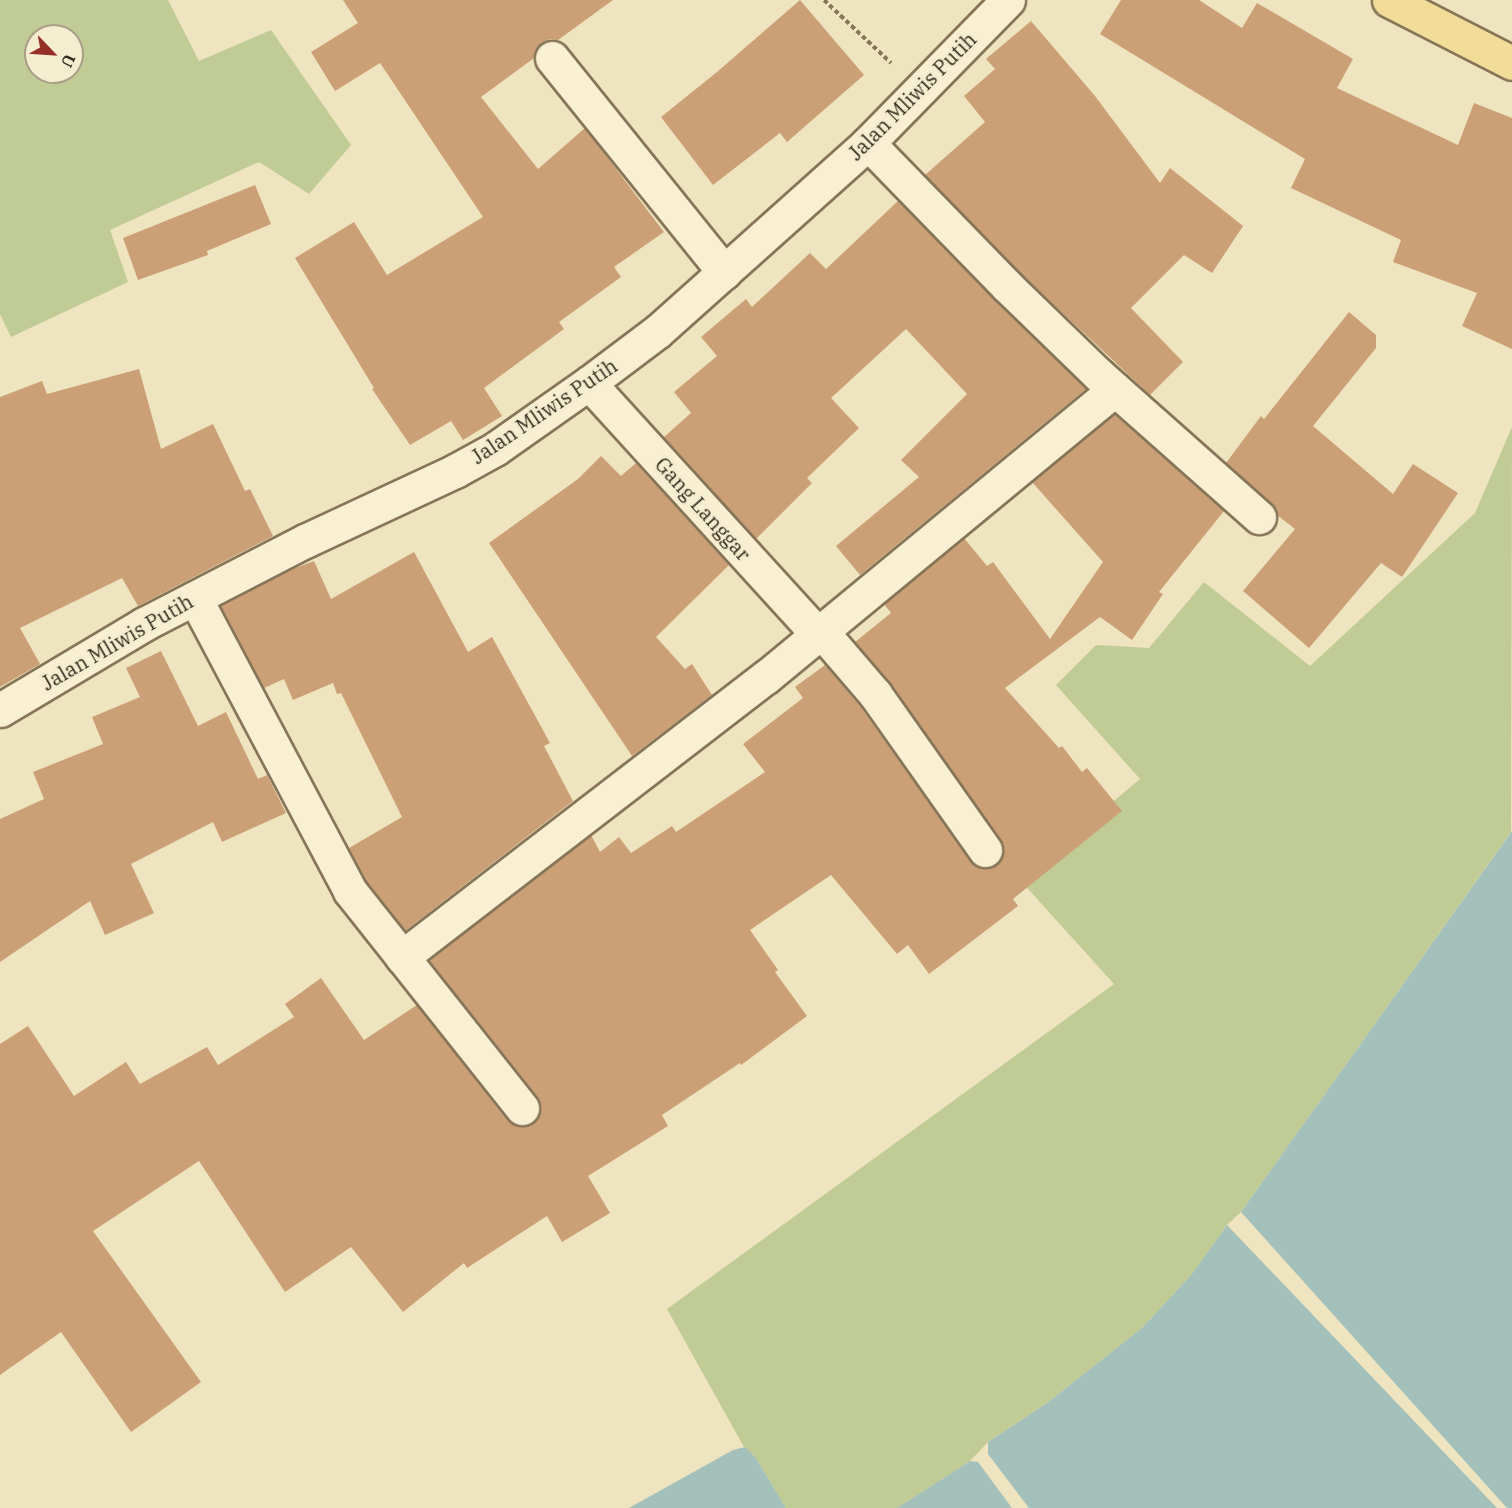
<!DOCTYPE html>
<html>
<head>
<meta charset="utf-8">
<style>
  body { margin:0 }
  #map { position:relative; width:1512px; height:1508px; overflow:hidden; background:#eee4c0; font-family:"IBM Plex Serif",serif }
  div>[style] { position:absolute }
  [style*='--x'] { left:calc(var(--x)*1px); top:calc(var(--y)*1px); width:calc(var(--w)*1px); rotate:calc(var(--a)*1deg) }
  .green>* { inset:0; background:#c1cb95 }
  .water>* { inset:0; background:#a3c0ba }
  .building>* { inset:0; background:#cca076 }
  .path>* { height:4px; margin-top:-2px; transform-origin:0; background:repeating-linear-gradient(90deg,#877558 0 4.5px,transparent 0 7.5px) }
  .roads { filter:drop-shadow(2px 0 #877558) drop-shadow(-2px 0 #877558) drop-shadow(0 2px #877558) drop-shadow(0 -2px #877558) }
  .minor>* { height:33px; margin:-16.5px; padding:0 16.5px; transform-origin:16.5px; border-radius:16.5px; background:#f9f0d3 }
  .major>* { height:33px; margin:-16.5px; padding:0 16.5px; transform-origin:16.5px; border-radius:16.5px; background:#f1dc98 }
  span { translate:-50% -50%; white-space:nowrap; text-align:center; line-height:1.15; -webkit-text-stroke:6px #f5edd0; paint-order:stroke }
  .street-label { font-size:20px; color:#362b1d }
  .north { position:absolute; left:24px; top:24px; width:60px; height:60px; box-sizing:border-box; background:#f5edd0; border:2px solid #a99f88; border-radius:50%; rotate:115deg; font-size:16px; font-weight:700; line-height:24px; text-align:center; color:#362b1d }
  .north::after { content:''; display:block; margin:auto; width:21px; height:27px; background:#953029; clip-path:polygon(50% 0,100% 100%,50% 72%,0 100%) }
</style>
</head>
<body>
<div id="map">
  <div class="green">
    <div style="clip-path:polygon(evenodd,0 0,168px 0,199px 61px,271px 30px,351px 145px,309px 194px,259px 162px,110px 230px,128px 282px,11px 337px,0 314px,0 0,36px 36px,72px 36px,72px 72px,36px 72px,36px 36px)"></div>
    <div style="clip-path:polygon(1512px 427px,1511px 832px,1241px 1212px,1227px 1225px,1192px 1274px,1142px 1328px,1047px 1403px,988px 1442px,970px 1461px,897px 1508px,786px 1508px,756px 1458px,744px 1447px,667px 1309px,1114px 984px,1020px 880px,1140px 779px,1056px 685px,1096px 645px,1149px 648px,1204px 582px,1310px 666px,1475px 513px)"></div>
  </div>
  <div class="water">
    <div style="clip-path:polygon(1512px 831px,1512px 1508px,1507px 1508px,1241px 1212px)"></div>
    <div style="clip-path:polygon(1227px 1225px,1497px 1508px,1029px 1508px,988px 1454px,988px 1442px,1047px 1403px,1142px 1328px,1192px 1274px)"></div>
    <div style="clip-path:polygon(745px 1447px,756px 1458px,786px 1508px,629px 1508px,733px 1450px)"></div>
    <div style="clip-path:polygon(970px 1461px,978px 1462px,1012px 1508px,897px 1508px)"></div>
  </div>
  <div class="building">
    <div style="clip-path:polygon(343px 0,613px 0,558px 40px,550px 39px,541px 43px,535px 51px,534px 58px,481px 97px,538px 169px,585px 128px,664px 232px,614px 267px,621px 277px,559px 322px,564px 329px,484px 388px,502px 416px,463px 440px,451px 421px,410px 445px,372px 389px,374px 388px,295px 258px,354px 222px,387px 275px,483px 217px,380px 63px,335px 91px,311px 52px,358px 23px)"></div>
    <div style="clip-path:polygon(800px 0,864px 75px,787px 142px,780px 133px,713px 185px,661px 117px,717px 72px)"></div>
    <div style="clip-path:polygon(1121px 0,1199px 0,1242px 28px,1257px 3px,1353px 59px,1337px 88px,1458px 145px,1474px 103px,1512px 118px,1512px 349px,1462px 326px,1477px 293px,1393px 262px,1401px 240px,1291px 188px,1305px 159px,1100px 34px)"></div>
    <div style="clip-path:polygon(1031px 21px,1095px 96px,1160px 183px,1170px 168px,1243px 226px,1212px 273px,1184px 255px,1131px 308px,1183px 362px,1150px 395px,1020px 273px,925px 175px,985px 122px,964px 96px,995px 69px,986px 59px)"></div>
    <div style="clip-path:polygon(255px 185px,271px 224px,207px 251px,208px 255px,138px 280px,123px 238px)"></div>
    <div style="clip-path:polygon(898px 201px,1086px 389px,860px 575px,836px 546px,919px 477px,901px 460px,967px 394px,906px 329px,831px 398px,859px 428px,807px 478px,812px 483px,756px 539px,664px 437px,691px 413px,674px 392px,717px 356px,701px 337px,746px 299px,752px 307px,810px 253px,826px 269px)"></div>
    <div style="clip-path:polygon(1349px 312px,1376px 335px,1376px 348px,1313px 426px,1393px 494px,1413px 464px,1458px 493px,1402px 577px,1381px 563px,1309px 648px,1243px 591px,1295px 529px,1277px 515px,1271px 503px,1226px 463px,1261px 416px,1264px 419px)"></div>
    <div style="clip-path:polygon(139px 369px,161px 449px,213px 424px,245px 491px,250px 489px,273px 536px,138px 606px,122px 578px,20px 628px,40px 664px,0 687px,0 397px,42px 381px,47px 394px)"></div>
    <div style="clip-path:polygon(1114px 414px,1224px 511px,1159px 592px,1163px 594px,1132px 640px,1100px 617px,1005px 688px,1059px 748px,1062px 746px,1082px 772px,1087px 768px,1122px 811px,1013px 899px,1018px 906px,929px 974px,908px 945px,897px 954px,831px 875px,750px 930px,778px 970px,775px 972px,807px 1016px,741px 1065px,740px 1063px,662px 1115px,668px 1126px,588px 1176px,610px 1213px,562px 1242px,547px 1216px,467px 1268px,464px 1263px,403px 1312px,351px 1247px,285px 1292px,199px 1161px,93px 1231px,201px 1382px,131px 1432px,61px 1332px,0 1375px,0 1044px,28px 1026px,74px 1096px,126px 1062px,140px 1084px,207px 1047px,218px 1065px,294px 1017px,285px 1004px,321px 978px,364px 1040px,417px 1005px,507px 1120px,516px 1126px,525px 1126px,533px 1123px,540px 1114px,540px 1105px,537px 1096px,429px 960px,591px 835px,600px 852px,619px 837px,631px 853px,672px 826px,676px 832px,765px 772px,743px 744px,803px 698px,795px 687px,825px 665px,860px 706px,970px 861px,977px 867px,986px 869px,996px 865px,1002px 857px,1004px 849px,1000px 839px,890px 683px,855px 642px,891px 613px,884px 604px,964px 538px,987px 566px,993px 562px,1050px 639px,1103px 562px,1032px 482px)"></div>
    <div style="clip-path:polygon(601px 456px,621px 476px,636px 463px,729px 565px,656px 637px,685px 669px,692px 664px,712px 695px,632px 756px,489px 543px,578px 479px)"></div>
    <div style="clip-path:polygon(414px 552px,468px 652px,492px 637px,550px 743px,544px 746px,573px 801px,405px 931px,366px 881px,349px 848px,402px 817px,341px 693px,337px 694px,333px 683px,293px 700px,284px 679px,264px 688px,220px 606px,290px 570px,314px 561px,331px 599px)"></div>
    <div style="clip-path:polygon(161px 651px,198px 726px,226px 712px,258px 779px,267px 775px,286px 813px,222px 842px,213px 822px,131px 864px,154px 913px,105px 935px,90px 901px,0 962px,0 819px,44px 799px,33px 772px,103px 744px,92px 717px,140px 697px,126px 668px)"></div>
  </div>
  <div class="path">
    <div style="--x:824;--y:0;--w:92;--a:43.2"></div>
  </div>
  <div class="roads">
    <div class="minor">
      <div style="--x:552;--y:58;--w:275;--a:51.2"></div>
      <div style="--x:868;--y:143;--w:199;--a:45.8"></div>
      <div style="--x:1007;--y:286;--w:128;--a:44.1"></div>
      <div style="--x:1099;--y:375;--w:214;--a:41.6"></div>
      <div style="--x:589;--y:383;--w:339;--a:47.7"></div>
      <div style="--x:195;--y:598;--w:331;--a:62.1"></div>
      <div style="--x:350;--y:891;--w:277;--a:51.6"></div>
      <div style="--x:821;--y:631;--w:83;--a:49.4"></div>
      <div style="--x:875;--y:694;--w:191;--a:54.8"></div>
      <div style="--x:0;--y:710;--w:168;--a:-30.8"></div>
      <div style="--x:144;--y:624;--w:181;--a:-27.3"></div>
      <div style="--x:305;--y:541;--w:166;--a:-25"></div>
      <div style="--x:455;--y:471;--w:46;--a:-28.8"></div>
      <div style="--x:495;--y:449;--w:115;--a:-35.1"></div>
      <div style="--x:589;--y:383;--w:86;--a:-37"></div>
      <div style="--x:658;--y:331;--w:282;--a:-41.8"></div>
      <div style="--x:868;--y:143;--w:200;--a:-45.6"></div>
      <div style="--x:402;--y:957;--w:459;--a:-37.6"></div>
      <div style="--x:766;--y:677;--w:452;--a:-39.5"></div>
    </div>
    <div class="major">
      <div style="--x:1389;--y:0;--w:138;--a:27.1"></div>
    </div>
  </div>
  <div class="street-label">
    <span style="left:912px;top:96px;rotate:-45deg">Jalan Mliwis Putih</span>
    <span style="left:544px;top:411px;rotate:-34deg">Jalan Mliwis Putih</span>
    <span style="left:703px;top:509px;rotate:48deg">Gang Langgar</span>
    <span style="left:117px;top:642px;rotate:-30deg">Jalan Mliwis Putih</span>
  </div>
  <div class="north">U</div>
</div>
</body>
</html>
